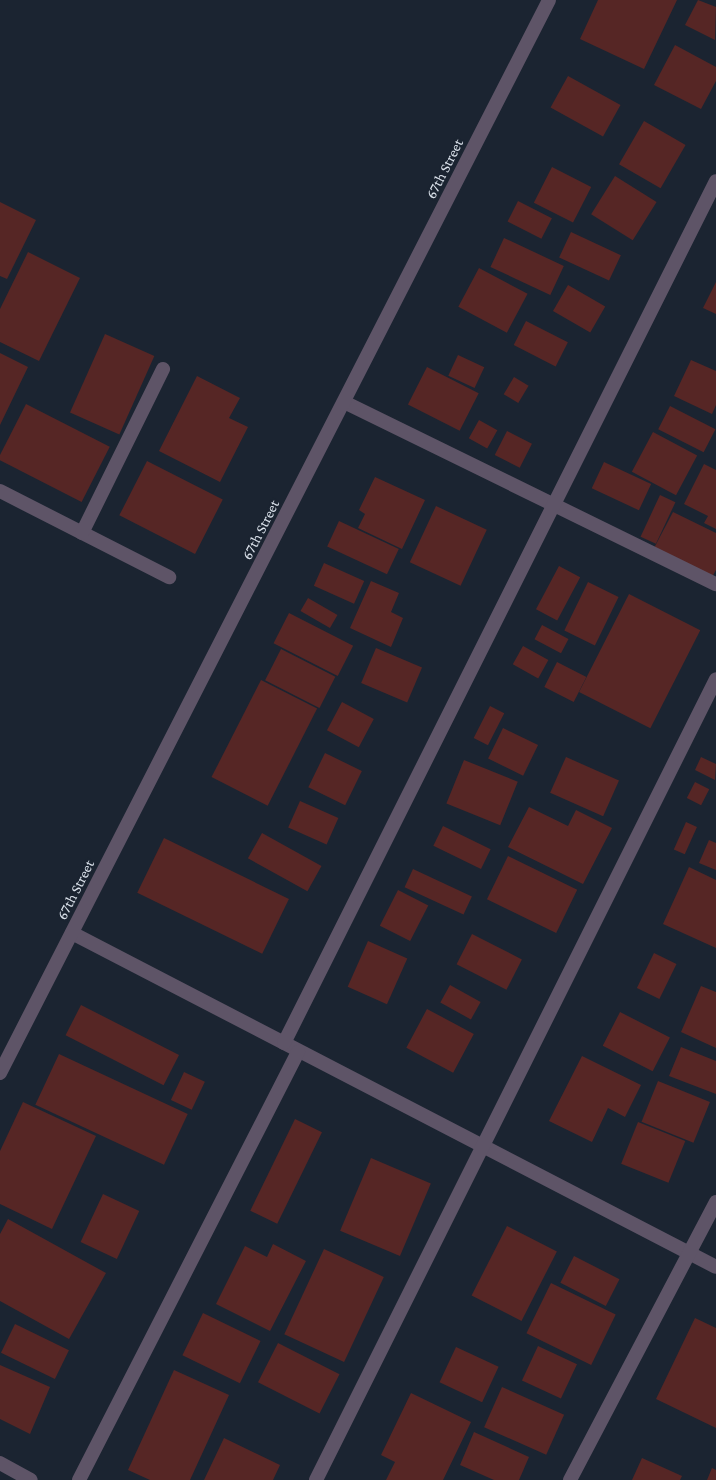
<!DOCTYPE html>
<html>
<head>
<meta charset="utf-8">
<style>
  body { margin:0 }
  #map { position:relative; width:716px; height:1480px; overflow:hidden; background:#1b2431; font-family:"Crimson Pro",serif }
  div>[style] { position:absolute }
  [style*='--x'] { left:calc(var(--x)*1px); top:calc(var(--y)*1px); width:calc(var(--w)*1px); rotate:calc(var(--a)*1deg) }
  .building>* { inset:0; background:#562625; transform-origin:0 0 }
  .service>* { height:14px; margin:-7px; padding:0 7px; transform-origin:7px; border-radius:7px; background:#5e5467 }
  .minor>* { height:14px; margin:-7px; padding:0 7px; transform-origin:7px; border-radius:7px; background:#5e5467 }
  span { translate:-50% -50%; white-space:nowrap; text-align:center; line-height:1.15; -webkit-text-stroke:4px #1b2431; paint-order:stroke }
  .street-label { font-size:15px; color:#dbe2eb }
</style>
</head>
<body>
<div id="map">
  <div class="building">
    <div style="clip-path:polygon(598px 0,677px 0,644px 69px,580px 39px)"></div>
    <div style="clip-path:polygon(698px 0,716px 7px,715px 40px,685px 25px)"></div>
    <div style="clip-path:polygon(675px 45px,716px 67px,716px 81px,701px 109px,654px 85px)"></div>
    <div style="left:568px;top:76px;width:60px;height:36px;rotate:29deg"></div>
    <div style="left:644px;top:121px;width:48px;height:50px;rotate:30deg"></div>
    <div style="left:552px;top:167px;width:44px;height:40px;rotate:27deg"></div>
    <div style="left:615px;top:176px;width:49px;height:45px;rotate:32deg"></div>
    <div style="left:518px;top:201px;width:38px;height:23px;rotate:27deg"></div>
    <div style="clip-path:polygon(0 202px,36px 220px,7px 279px,0 276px)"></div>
    <div style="left:571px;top:232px;width:55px;height:28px;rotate:25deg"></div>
    <div style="left:504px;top:238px;width:66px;height:32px;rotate:25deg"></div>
    <div style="clip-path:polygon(28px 252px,80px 278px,39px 361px,0 342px,0 309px)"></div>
    <div style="left:479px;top:268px;width:55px;height:44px;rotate:28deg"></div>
    <div style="clip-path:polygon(716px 282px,716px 314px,703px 308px)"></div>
    <div style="left:568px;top:285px;width:43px;height:30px;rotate:30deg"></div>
    <div style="left:526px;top:321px;width:47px;height:27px;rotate:27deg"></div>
    <div style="left:105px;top:334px;width:54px;height:86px;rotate:24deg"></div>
    <div style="clip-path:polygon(0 353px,28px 367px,0 425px)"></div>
    <div style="left:458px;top:355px;width:29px;height:23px;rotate:25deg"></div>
    <div style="clip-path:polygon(691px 360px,716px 371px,716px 405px,712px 414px,674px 396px)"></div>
    <div style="left:427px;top:367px;width:58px;height:42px;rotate:27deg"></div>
    <div style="clip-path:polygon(197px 376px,240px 398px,229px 418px,248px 427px,220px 482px,159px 451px)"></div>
    <div style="left:514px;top:377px;width:17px;height:20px;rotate:31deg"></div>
    <div style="left:26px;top:404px;width:94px;height:62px;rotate:27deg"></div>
    <div style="left:670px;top:406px;width:51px;height:26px;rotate:27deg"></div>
    <div style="left:479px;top:420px;width:21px;height:21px;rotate:29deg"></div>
    <div style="left:507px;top:431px;width:28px;height:27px;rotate:27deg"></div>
    <div style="left:653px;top:432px;width:50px;height:45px;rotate:28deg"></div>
    <div style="left:147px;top:461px;width:85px;height:61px;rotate:27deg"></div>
    <div style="left:604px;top:462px;width:52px;height:29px;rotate:25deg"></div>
    <div style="clip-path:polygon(704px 464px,716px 470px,716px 529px,704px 523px,708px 516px,684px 504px)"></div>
    <div style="clip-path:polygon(375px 477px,425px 500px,402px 549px,358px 528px,365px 514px,359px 510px)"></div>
    <div style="left:660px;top:495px;width:17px;height:46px;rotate:25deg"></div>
    <div style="left:436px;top:506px;width:56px;height:62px;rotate:25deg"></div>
    <div style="clip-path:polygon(673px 512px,716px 533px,716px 570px,711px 579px,653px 550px)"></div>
    <div style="left:339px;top:521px;width:66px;height:28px;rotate:25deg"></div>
    <div style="left:324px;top:563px;width:44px;height:25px;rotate:24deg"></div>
    <div style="left:559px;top:566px;width:24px;height:49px;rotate:28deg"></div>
    <div style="clip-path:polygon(371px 581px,399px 593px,391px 612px,403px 618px,391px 647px,350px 628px)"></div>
    <div style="left:588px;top:582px;width:34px;height:54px;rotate:26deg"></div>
    <div style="left:629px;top:594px;width:80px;height:110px;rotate:27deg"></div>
    <div style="left:308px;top:598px;width:34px;height:15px;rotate:30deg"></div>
    <div style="left:289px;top:613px;width:72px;height:34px;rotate:27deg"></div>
    <div style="left:542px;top:625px;width:30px;height:16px;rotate:28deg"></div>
    <div style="left:523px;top:646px;width:29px;height:21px;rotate:29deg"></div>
    <div style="left:376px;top:648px;width:50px;height:38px;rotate:23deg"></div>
    <div style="left:281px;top:649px;width:61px;height:35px;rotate:27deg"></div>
    <div style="left:557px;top:662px;width:33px;height:28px;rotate:27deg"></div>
    <div style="left:261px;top:680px;width:63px;height:109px;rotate:27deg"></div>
    <div style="left:342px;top:702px;width:36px;height:32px;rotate:28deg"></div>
    <div style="left:490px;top:706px;width:16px;height:36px;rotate:27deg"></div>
    <div style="left:503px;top:728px;width:39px;height:34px;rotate:26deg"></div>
    <div style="left:325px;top:753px;width:41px;height:38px;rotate:26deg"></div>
    <div style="left:566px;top:757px;width:58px;height:39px;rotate:24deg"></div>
    <div style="clip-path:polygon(701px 757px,716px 764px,715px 780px,695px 770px)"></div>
    <div style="left:464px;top:760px;width:58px;height:47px;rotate:22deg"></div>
    <div style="left:695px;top:782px;width:16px;height:18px;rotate:27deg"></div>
    <div style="left:300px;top:801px;width:42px;height:29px;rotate:24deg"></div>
    <div style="clip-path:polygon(529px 807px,568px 826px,576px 810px,612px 828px,583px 884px,508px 847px)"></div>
    <div style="left:686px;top:822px;width:12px;height:30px;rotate:24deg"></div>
    <div style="left:443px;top:826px;width:53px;height:22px;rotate:26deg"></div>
    <div style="left:262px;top:833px;width:68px;height:29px;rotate:29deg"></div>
    <div style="left:164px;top:838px;width:139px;height:61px;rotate:26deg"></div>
    <div style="clip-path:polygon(709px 840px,716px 843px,716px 870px,699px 863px)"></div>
    <div style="left:508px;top:856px;width:77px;height:48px;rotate:26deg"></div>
    <div style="clip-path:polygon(689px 867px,716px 880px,716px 948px,663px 924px)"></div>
    <div style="left:413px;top:869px;width:65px;height:20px;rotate:25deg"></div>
    <div style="left:398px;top:890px;width:34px;height:40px;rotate:27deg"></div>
    <div style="left:472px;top:934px;width:56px;height:34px;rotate:27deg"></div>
    <div style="left:368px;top:941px;width:43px;height:50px;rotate:24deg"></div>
    <div style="left:654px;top:953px;width:25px;height:39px;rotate:26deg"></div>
    <div style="left:450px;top:985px;width:35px;height:20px;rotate:29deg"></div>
    <div style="clip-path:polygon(701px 986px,716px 992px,716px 1048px,681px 1032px)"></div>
    <div style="left:81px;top:1005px;width:110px;height:34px;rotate:27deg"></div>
    <div style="left:427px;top:1009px;width:53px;height:44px;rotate:28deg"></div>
    <div style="left:620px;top:1012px;width:56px;height:38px;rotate:27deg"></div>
    <div style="clip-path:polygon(681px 1047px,716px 1061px,716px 1094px,669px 1076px)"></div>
    <div style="left:59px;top:1054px;width:142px;height:56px;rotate:25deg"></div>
    <div style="clip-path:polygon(582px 1056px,641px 1085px,625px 1117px,608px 1108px,592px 1142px,549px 1121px)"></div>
    <div style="left:184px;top:1072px;width:23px;height:31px;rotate:25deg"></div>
    <div style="left:658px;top:1081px;width:56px;height:44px;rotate:22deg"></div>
    <div style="clip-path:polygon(23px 1102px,96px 1136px,52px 1229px,0 1204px,0 1151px)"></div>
    <div style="left:295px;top:1119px;width:30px;height:102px;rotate:26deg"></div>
    <div style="left:638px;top:1122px;width:51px;height:45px;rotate:22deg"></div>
    <div style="left:371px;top:1158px;width:65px;height:79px;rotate:23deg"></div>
    <div style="left:103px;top:1194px;width:40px;height:53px;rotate:25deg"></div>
    <div style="clip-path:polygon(8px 1219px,106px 1273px,69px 1339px,0 1301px,0 1234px)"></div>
    <div style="left:507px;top:1226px;width:56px;height:78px;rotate:27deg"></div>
    <div style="clip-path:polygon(273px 1244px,306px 1261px,270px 1331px,216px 1304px,245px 1246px,267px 1257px)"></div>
    <div style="left:324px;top:1249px;width:66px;height:94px;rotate:25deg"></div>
    <div style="left:574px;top:1256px;width:51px;height:30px;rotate:27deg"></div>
    <div style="left:551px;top:1283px;width:72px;height:56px;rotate:26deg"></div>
    <div style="left:203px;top:1313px;width:64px;height:47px;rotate:26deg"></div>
    <div style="clip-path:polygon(695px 1318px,716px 1328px,716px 1428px,656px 1399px)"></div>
    <div style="left:15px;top:1324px;width:60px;height:32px;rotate:26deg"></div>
    <div style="left:278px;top:1343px;width:69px;height:44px;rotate:27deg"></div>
    <div style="left:538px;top:1346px;width:43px;height:38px;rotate:25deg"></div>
    <div style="left:456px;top:1347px;width:47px;height:39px;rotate:25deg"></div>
    <div style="clip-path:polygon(0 1365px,50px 1387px,30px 1434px,0 1419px)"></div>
    <div style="clip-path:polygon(174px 1370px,229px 1395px,190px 1480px,150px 1480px,128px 1470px)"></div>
    <div style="left:502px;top:1387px;width:68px;height:44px;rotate:24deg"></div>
    <div style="clip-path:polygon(411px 1393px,471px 1422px,443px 1480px,386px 1480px,395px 1462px,381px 1455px)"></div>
    <div style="clip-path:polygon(474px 1432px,529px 1457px,519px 1480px,494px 1480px,460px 1465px)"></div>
    <div style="clip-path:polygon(224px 1438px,280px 1465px,273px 1480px,204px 1480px)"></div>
    <div style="clip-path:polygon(642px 1458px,682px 1476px,680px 1480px,632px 1480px)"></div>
    <div style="clip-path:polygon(712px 1468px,716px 1470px,716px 1480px,707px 1480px)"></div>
  </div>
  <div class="service">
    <div style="--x:0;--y:491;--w:190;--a:27"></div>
    <div style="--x:82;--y:533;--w:183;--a:-63.7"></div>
  </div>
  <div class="minor">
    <div style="--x:344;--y:402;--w:414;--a:26.1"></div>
    <div style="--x:72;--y:933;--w:725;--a:27.41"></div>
    <div style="--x:284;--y:1043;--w:964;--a:-63.38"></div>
    <div style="--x:0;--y:1073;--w:1205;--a:-62.9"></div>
    <div style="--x:0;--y:1463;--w:35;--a:29"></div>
    <div style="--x:79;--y:1480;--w:481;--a:-62.9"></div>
    <div style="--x:316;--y:1480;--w:895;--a:-63.46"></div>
    <div style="--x:570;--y:1480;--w:314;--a:-62.3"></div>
  </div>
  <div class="street-label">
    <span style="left:445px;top:169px;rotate:-63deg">67th Street</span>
    <span style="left:261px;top:530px;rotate:-63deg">67th Street</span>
    <span style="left:76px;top:890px;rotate:-63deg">67th Street</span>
  </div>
</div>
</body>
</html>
